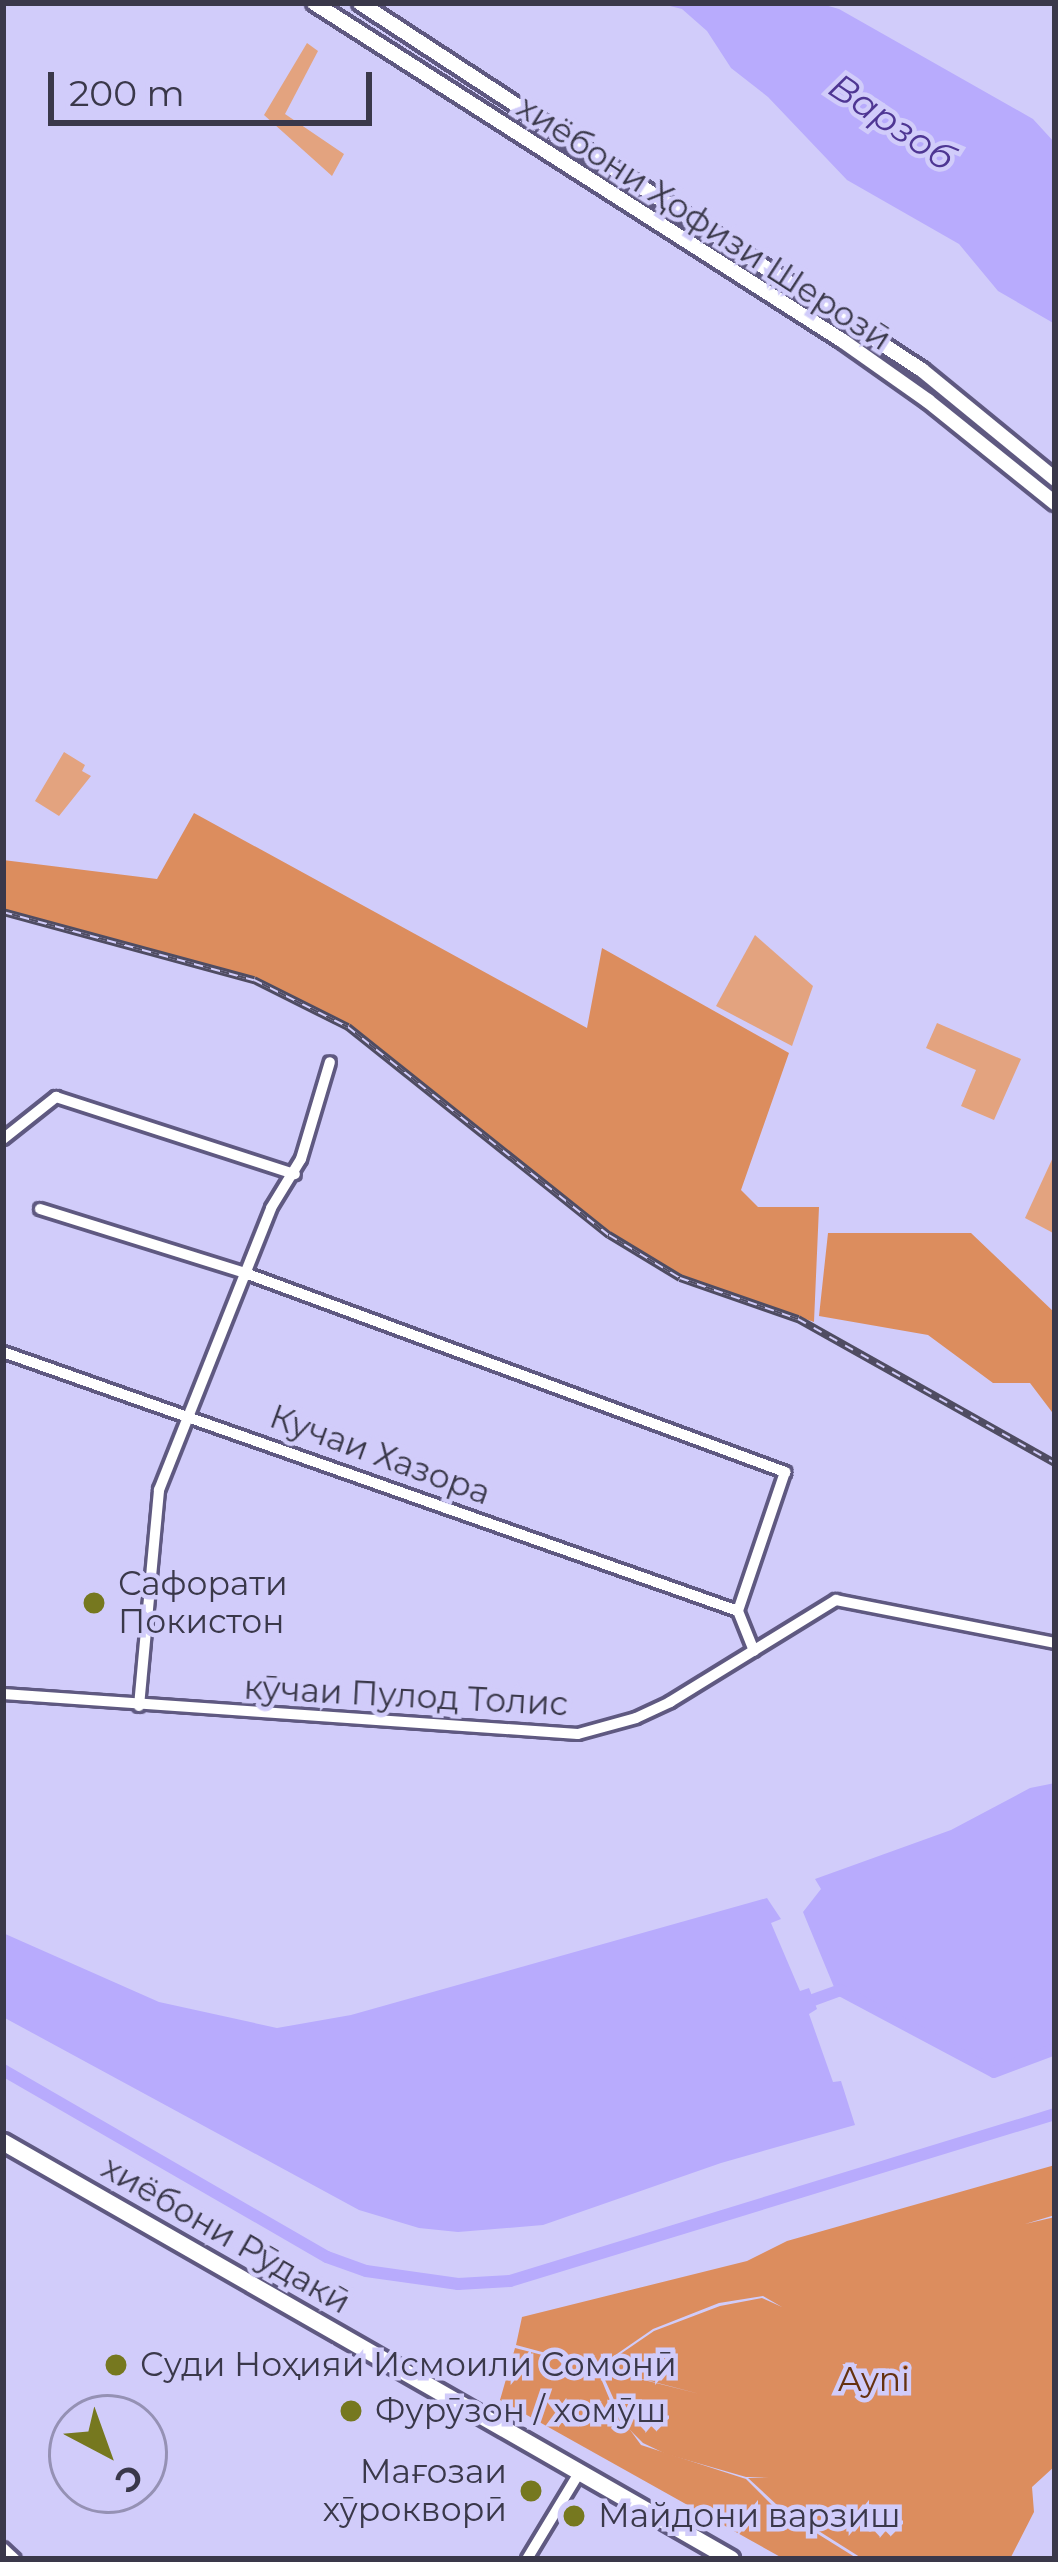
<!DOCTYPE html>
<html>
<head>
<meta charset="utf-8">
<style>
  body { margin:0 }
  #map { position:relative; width:1058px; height:2562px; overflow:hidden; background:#d1ccfa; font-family:Montserrat,sans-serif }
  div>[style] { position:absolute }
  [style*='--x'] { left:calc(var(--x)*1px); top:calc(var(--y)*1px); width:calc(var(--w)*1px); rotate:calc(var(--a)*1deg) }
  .green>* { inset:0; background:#e3a37f }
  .forest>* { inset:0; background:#dc8d5e }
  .water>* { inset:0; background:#b8abfd }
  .canal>* { height:12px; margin:-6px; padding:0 6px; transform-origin:6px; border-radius:6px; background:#b8abfd }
  .roads { filter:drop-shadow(3px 0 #5f5981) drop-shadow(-3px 0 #5f5981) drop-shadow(0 3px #5f5981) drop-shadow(0 -3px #5f5981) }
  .minor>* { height:10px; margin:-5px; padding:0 5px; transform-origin:5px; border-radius:5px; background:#fff }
  .secondary>* { height:14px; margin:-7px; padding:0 7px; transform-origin:7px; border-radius:7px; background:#fff }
  .trunk>* { height:16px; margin:-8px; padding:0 8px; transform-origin:8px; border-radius:8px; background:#fff }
  .rail>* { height:8px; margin-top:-4px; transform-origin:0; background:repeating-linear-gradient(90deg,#d1ccfa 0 9px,#4f4c62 0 18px); box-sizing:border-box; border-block:3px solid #4f4c62 }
  .dots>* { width:33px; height:33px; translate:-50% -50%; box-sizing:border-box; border:6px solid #d1ccfa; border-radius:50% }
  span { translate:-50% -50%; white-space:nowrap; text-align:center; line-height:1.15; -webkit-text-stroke:9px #d1ccfa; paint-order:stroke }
  .street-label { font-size:33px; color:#3a384a }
  .poi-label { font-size:33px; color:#3a384a }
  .left { translate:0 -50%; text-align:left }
  .right { translate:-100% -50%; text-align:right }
  .park-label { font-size:33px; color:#65310f }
  .water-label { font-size:36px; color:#4e3693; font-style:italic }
  .frame { position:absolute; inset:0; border:6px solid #3a384a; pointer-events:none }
  .north { position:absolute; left:48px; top:2394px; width:120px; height:120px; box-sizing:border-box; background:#d1ccfa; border:3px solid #9591b4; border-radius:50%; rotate:139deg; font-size:33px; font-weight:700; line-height:48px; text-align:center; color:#3a384a }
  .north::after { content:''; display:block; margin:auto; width:42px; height:54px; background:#76781f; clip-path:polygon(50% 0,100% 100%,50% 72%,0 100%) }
  .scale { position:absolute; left:48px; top:72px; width:324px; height:54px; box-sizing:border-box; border:6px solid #3a384a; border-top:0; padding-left:15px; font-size:36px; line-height:42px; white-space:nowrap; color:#3a384a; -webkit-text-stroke:9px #d1ccfa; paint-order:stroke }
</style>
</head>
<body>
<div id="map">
  <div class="green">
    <div style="clip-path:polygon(307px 43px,318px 51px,285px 114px,344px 154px,332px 176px,264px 115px)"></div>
    <div style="clip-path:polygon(64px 752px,85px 765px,82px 771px,91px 776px,59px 816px,35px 801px)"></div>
    <div style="clip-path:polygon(755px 935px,813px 986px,792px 1046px,716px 1006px)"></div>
    <div style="clip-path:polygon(937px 1023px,1021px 1059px,994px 1120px,961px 1106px,976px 1070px,926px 1048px)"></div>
    <div style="clip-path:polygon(1055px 1153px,1055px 1234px,1025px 1218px)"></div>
  </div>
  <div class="forest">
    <div style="clip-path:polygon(194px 813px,587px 1028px,602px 948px,789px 1053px,741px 1190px,758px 1207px,819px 1207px,814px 1322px,680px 1275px,610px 1232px,348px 1024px,254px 977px,3px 909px,3px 860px,157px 879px)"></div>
    <div style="clip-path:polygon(828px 1233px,971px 1233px,1055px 1313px,1055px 1416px,1030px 1383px,993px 1383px,928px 1335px,819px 1316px)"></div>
    <div style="clip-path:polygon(1055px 2165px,1055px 2215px,1025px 2224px,1055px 2217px,1055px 2466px,1032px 2487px,1034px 2512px,1010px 2559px,863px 2559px,776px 2504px,748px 2478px,769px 2477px,746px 2477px,666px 2454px,643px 2443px,626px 2426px,600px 2369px,700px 2394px,600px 2368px,654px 2331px,720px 2306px,762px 2298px,782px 2307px,763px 2296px,719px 2303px,653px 2329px,598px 2367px,516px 2345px,522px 2317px,747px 2261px,787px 2241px)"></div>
    <div style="clip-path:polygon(515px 2348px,597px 2369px,612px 2405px,641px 2445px,746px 2479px,773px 2506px,858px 2559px,784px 2559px,500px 2400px)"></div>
  </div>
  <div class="water">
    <div style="clip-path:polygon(658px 3px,818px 3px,839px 9px,1033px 119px,1055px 143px,1055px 324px,998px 291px,959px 244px,847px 180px,768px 97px,731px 68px,707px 31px,682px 9px)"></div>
    <div style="clip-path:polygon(1055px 1783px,1055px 2046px,994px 2068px,834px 1987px,803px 1912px,821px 1889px,815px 1879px,951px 1830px,1030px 1788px)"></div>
    <div style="clip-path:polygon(767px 1898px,781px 1919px,771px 1923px,800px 1991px,809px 1988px,817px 2009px,809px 2014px,833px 2082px,841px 2081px,855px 2125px,721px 2163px,543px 2225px,458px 2232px,419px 2228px,359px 2210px,3px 2017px,3px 1933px,159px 2002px,277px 2028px,351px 2015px)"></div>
  </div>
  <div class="canal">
    <div style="--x:813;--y:2000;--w:29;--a:-20"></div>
    <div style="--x:840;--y:1990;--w:174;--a:28"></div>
    <div style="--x:994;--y:2072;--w:65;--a:-20.7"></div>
    <div style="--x:3;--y:2070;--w:374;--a:30"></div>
    <div style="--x:327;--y:2257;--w:41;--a:19.7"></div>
    <div style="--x:366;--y:2271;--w:93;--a:8"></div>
    <div style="--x:458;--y:2284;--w:52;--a:-3.3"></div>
    <div style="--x:510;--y:2281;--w:570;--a:-17.04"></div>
  </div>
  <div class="roads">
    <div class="minor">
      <div style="--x:3;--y:1139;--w:68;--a:-38.4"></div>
      <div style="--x:56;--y:1097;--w:251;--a:17.9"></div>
      <div style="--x:40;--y:1209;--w:215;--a:17.3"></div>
      <div style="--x:245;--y:1273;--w:576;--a:20.23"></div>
      <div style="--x:785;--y:1472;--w:147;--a:108.7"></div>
      <div style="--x:738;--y:1611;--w:43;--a:68.2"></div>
      <div style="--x:3;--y:1352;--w:779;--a:19.41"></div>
      <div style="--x:3;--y:1694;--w:576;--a:3.98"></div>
      <div style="--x:578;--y:1734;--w:60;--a:-15.4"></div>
      <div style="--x:636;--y:1718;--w:38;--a:-25"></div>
      <div style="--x:670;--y:1702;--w:195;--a:-31.6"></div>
      <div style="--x:836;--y:1600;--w:223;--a:11.1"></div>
      <div style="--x:139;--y:1706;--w:217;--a:-84.7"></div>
      <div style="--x:159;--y:1490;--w:303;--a:-68.3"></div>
      <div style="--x:271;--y:1208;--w:57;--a:-58.5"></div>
      <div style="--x:301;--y:1159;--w:101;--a:-73.4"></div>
      <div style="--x:3;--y:2548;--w:16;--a:43"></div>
      <div style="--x:527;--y:2559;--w:100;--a:-58.8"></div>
    </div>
    <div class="secondary">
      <div style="--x:314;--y:3;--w:628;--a:32.58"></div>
      <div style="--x:843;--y:341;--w:104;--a:35.2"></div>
      <div style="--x:928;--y:401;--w:163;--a:38.8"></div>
      <div style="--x:360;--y:3;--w:671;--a:33.15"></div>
      <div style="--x:922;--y:370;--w:172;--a:39.3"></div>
    </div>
    <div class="trunk">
      <div style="--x:3;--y:2142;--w:839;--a:29.8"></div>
    </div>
  </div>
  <div class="rail">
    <div style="--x:3;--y:912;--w:260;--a:15.2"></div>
    <div style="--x:254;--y:980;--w:105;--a:26.6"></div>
    <div style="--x:348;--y:1027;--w:334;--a:38.6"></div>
    <div style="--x:609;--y:1235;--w:83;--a:31.2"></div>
    <div style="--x:680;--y:1278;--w:125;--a:19.2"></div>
    <div style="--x:798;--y:1319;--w:295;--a:29.3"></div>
  </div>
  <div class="dots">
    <div style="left:94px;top:1603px;background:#76781f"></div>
    <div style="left:116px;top:2365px;background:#76781f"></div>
    <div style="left:351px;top:2411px;background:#76781f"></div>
    <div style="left:531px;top:2491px;background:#76781f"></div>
    <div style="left:574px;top:2516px;background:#76781f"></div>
  </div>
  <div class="street-label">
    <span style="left:704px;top:223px;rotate:33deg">хиёбони Ҳофизи Шерозӣ</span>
    <span style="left:380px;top:1455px;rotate:20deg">Кучаи Хазора</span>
    <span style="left:406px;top:1696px;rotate:3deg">кӯчаи Пулод Толис</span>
    <span style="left:226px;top:2235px;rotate:30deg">хиёбони Рӯдакӣ</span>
  </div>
  <div class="poi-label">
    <span class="left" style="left:118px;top:1603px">Сафорати<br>Покистон</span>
    <span class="left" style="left:140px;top:2365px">Суди Ноҳияи Исмоили Сомонӣ</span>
    <span class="left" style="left:375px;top:2411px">Фурӯзон / хомӯш</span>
    <span class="right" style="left:507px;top:2491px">Мағозаи<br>хӯрокворӣ</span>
    <span class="left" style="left:598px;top:2516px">Майдони варзиш</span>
  </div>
  <div class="park-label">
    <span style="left:874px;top:2380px">Ayni</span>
  </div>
  <div class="water-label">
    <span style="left:892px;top:122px;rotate:34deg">Варзоб</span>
  </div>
  <div class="frame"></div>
  <div class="north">С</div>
  <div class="scale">200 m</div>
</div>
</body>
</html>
